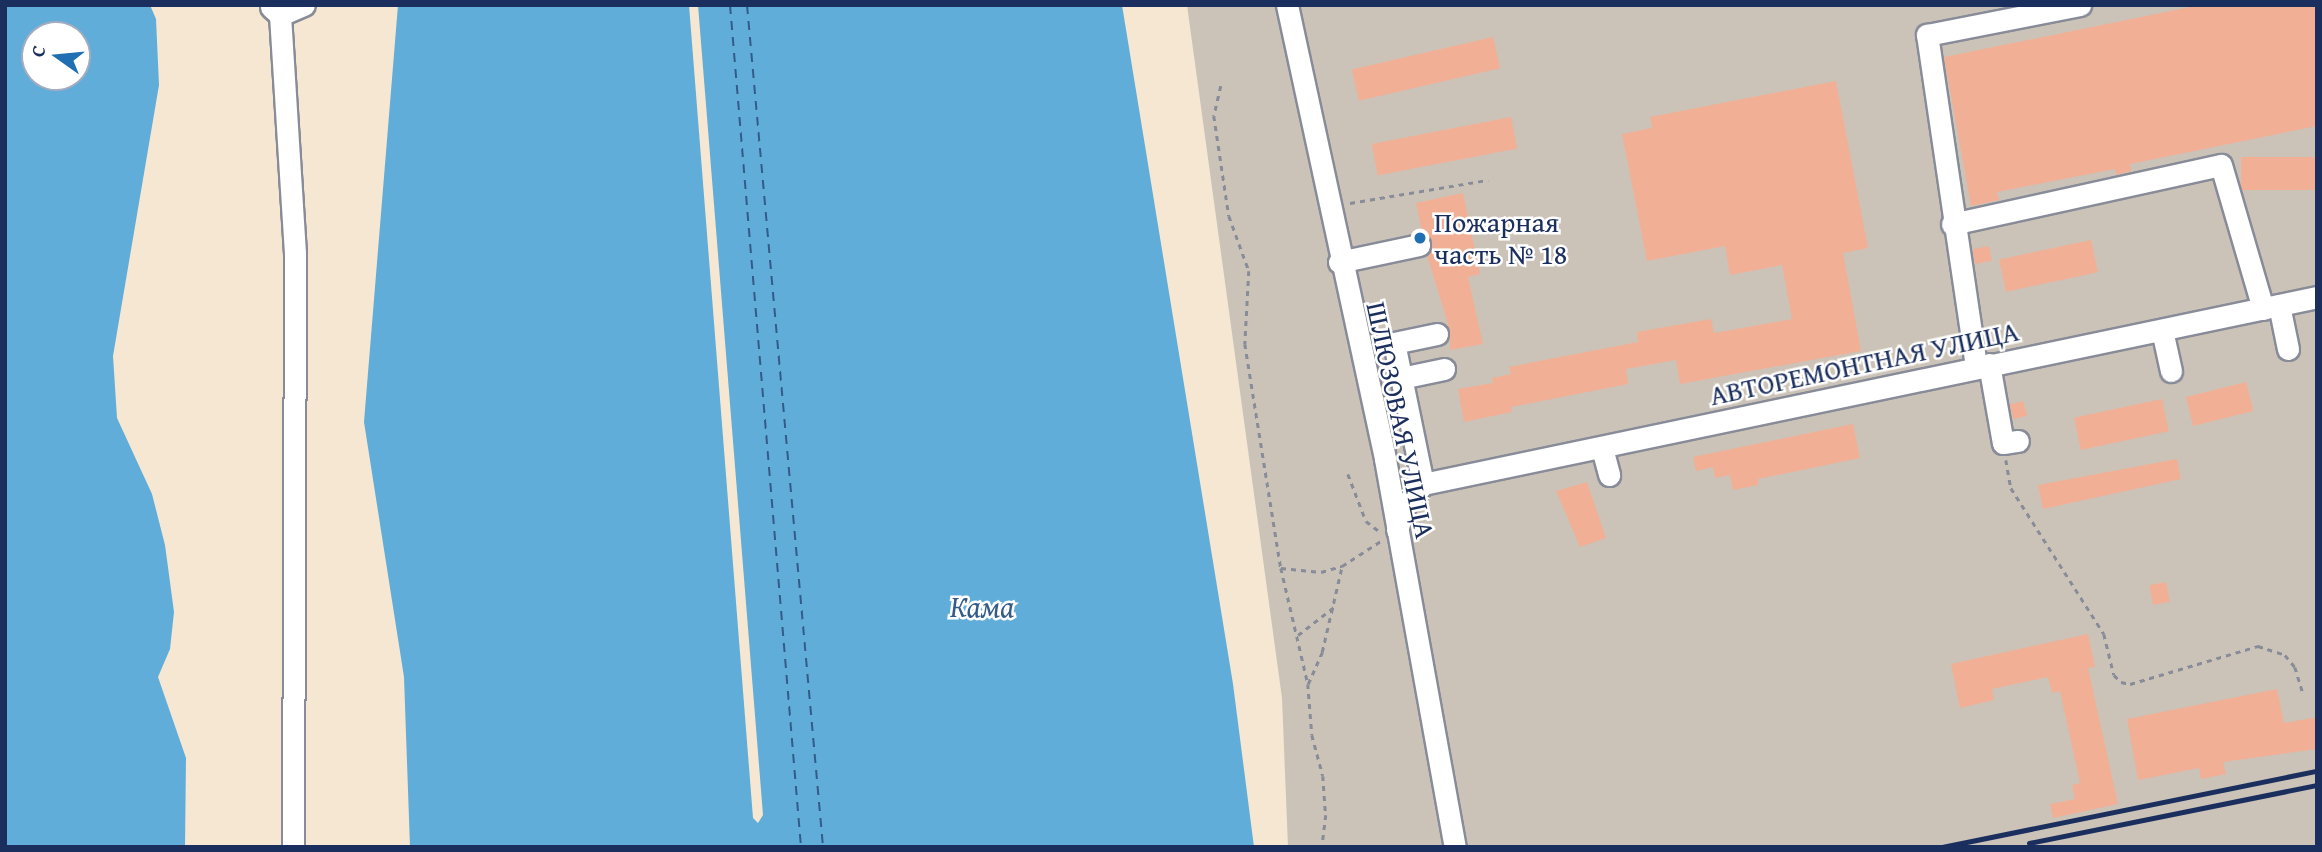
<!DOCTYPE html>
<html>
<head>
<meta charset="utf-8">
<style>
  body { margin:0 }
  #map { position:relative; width:2322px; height:852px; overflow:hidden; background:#f5e7d1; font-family:"Gentium Book Plus",serif }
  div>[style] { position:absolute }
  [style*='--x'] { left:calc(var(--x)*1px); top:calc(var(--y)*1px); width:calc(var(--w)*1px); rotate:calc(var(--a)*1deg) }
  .industrial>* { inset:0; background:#cbc3b8 }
  .water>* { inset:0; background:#60add9 }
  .ferry>* { height:2px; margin-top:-1px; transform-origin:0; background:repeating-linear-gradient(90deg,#335b89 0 9px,transparent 0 16px) }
  .building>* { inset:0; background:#f1b095; transform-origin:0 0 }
  .path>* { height:2.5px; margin-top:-1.25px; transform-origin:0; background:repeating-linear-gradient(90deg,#888b98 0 5px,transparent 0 10px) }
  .roads { filter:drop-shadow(2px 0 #888b98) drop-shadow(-2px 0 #888b98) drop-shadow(0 2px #888b98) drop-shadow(0 -2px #888b98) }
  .minor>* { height:21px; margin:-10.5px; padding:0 10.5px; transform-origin:10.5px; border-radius:10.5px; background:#fff }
  .rail>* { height:5px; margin:-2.5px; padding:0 2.5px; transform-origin:2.5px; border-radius:2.5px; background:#1b2f5e }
  .dots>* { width:19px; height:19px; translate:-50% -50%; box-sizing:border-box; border:4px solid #fff; border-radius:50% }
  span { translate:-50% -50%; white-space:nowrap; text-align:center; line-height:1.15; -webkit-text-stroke:5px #fff; paint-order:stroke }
  .poi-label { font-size:28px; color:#1b2f5e }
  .left { translate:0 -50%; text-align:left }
  .street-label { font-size:28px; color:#1b2f5e }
  .water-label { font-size:30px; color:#335b89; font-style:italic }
  .frame { position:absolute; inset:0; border:7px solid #1b2f5e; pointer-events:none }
  .north { position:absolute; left:21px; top:21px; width:70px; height:70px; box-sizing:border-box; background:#fff; border:2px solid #a4acbf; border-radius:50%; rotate:285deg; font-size:19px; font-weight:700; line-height:28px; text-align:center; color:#1b2f5e }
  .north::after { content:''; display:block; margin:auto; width:24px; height:32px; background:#1f6fb2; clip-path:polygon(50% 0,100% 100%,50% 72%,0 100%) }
</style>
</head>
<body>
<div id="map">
  <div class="industrial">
    <div style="clip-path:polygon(1187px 5px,2317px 5px,2317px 847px,1288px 847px,1282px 698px)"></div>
  </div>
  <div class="water">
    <div style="clip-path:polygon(evenodd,5px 5px,150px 5px,156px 19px,159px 85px,113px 356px,117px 418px,152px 494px,165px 545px,174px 612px,170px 649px,158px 677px,186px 758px,185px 847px,5px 847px,5px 5px,35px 35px,77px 35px,77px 77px,35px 77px,35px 35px)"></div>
    <div style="clip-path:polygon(398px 5px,689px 5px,753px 818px,758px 823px,763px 815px,698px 5px,1122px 5px,1233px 684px,1254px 847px,410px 847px,404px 677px,364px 422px)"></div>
  </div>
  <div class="ferry">
    <div style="--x:730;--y:5;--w:845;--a:85.18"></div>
    <div style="--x:747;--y:5;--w:845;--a:84.84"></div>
  </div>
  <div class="building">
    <div style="clip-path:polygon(2200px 5px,2317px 5px,2317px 126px,2130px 164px,2131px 171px,2116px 175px,2115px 169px,1997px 192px,1999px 200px,1971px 206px,1944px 57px)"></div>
    <div style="left:1493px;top:37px;width:32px;height:145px;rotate:77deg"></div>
    <div style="clip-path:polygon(1836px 81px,1868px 248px,1843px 253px,1861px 351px,1680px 384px,1676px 360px,1626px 369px,1628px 384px,1511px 407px,1512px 412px,1464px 422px,1458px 389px,1493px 383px,1492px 378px,1511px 374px,1509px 367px,1638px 342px,1637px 332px,1711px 319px,1714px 333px,1792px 319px,1782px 265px,1730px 275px,1725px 246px,1647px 261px,1622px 134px,1652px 128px,1650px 117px)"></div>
    <div style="left:1511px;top:117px;width:32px;height:142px;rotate:79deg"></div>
    <div style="left:2317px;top:157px;width:33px;height:76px;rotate:90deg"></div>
    <div style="clip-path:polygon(1463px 193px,1480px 274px,1468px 277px,1483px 344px,1450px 350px,1450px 331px,1427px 255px,1432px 242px,1422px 232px,1416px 203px)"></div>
    <div style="left:2091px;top:240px;width:33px;height:94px;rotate:78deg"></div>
    <div style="left:1989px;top:246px;width:15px;height:17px;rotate:79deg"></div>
    <div style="left:2246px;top:382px;width:30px;height:62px;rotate:76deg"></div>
    <div style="left:2162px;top:399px;width:33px;height:90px;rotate:78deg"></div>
    <div style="left:2023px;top:401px;width:15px;height:14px;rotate:74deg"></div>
    <div style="clip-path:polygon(1853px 424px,1860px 458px,1758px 479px,1758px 485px,1733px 490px,1730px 475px,1715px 478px,1713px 467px,1696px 471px,1693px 457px)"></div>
    <div style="clip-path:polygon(2177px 459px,2181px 479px,2043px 509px,2038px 485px)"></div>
    <div style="clip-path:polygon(1587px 482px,1606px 538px,1580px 547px,1556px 491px)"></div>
    <div style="left:2166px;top:582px;width:20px;height:17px;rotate:79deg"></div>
    <div style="clip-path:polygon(2088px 634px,2095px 667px,2088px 668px,2118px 804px,2053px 818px,2050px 804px,2075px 799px,2072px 785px,2080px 783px,2060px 691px,2052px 693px,2048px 677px,1992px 689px,1994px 700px,1960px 708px,1951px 664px)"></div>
    <div style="clip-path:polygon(2277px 689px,2284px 723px,2317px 717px,2317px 749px,2223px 762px,2226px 774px,2201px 779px,2199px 768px,2138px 780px,2127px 719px)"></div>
  </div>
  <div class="path">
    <div style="--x:1221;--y:86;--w:31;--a:103"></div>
    <div style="--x:1214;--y:116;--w:101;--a:81.5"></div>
    <div style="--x:1229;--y:216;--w:59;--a:70"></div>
    <div style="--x:1249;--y:271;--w:73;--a:93.1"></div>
    <div style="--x:1245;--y:344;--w:227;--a:80.9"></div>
    <div style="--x:1281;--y:568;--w:119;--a:76.9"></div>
    <div style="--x:1308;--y:684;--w:51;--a:85.5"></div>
    <div style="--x:1312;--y:735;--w:42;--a:75"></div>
    <div style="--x:1323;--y:776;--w:39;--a:86"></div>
    <div style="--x:1326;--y:815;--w:32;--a:97"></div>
    <div style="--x:1350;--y:203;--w:140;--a:-9.5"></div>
    <div style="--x:2006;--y:460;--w:28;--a:80"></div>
    <div style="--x:2011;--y:488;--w:173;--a:57.5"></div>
    <div style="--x:2104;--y:634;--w:42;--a:76.3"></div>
    <div style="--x:2114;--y:675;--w:10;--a:45"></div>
    <div style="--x:2121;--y:682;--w:9;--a:13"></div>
    <div style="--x:2130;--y:684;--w:134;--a:-16.5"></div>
    <div style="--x:2258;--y:646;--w:28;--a:18"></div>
    <div style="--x:2285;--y:655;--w:16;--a:50"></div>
    <div style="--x:2295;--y:667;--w:27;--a:73"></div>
    <div style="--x:1348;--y:474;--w:50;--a:69"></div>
    <div style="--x:1366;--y:521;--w:16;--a:38"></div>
    <div style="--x:1281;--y:568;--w:40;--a:5.7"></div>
    <div style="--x:1321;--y:572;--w:22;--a:-16"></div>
    <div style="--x:1342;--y:566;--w:46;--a:-32.7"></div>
    <div style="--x:1298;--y:635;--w:46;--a:-37.9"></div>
    <div style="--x:1308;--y:684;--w:35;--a:-66"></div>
    <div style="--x:1322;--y:652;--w:88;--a:-76.9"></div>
  </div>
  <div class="roads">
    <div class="minor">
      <div style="--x:1287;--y:5;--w:464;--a:77.8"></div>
      <div style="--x:1385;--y:459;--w:394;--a:79.8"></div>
      <div style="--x:271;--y:7;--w:12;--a:42"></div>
      <div style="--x:280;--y:15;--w:26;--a:-23"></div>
      <div style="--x:280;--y:15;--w:238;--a:86.4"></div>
      <div style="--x:295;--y:253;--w:594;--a:90.19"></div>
      <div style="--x:1952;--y:224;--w:275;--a:-12.4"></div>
      <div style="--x:2221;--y:165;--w:150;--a:73.7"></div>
      <div style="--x:1339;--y:262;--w:82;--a:-12"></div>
      <div style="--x:2279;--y:305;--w:45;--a:78.4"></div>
      <div style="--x:2162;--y:330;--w:42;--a:77.6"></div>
      <div style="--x:1989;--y:364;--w:80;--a:80"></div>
      <div style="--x:2003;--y:443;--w:15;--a:-8"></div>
      <div style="--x:1976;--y:366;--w:335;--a:-98.4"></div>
      <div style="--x:1927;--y:35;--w:156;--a:-11.1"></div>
      <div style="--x:1401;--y:378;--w:44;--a:-11.8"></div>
      <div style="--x:1602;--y:448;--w:28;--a:75"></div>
      <div style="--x:1423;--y:484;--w:144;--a:-101.6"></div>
      <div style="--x:1394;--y:343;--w:44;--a:-11.8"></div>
      <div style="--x:1397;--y:530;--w:26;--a:-72"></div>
      <div style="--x:1405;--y:505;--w:28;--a:-49"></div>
      <div style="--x:1423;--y:484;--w:913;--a:-11.81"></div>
    </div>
  </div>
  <div class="rail">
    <div style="--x:2029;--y:843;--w:294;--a:-11.4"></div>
    <div style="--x:1942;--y:847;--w:383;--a:-11.5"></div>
  </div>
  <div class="dots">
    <div style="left:1420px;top:238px;background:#1f6fb2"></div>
  </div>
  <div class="poi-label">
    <span class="left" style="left:1434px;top:238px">Пожарная<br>часть № 18</span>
  </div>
  <div class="street-label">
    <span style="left:1864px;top:363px;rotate:-12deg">АВТОРЕМОНТНАЯ УЛИЦА</span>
    <span style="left:1401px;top:420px;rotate:78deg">ШЛЮЗОВАЯ УЛИЦА</span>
  </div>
  <div class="water-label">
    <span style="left:982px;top:606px">Кама</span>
  </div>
  <div class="frame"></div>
  <div class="north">С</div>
</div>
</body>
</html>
